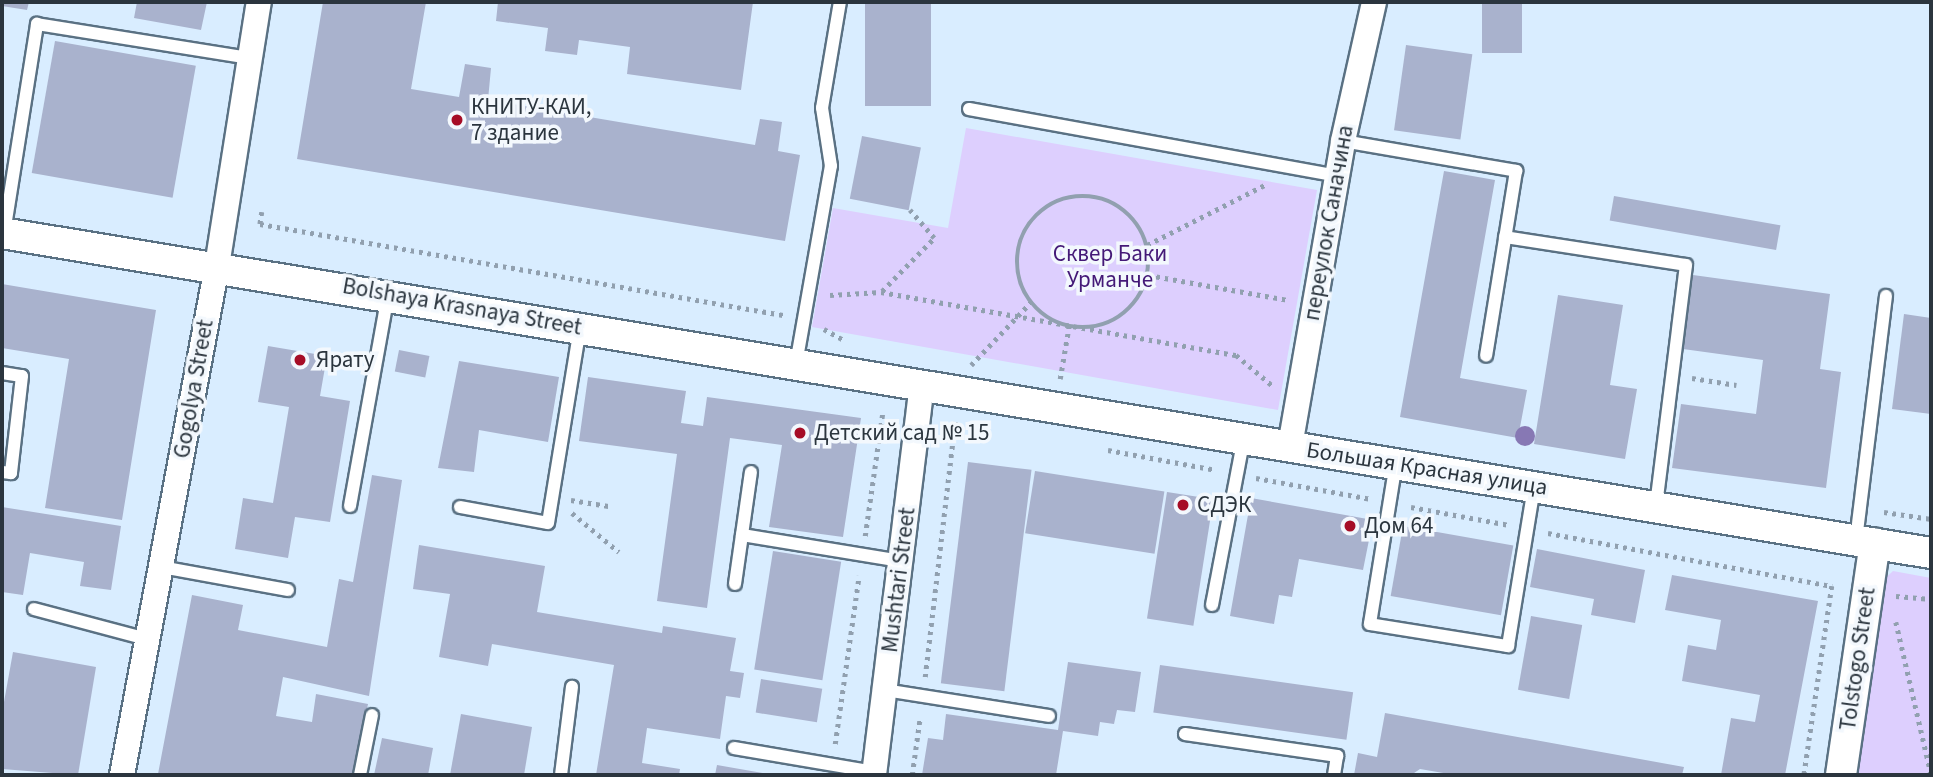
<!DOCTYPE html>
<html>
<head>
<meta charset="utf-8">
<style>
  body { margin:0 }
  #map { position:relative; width:1933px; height:777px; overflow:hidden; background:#d9edff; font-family:"Source Sans 3",sans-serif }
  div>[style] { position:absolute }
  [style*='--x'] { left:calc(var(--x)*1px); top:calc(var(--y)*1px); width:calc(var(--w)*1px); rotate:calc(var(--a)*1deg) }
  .green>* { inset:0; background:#ddcffe }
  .building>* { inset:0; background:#a9b2cd; transform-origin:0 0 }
  .path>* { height:4.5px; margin-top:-2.25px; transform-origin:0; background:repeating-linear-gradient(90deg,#91a0af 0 3.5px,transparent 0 8.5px) }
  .path>.ring { margin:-2.25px; padding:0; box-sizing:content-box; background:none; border:4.5px solid #91a0af; border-radius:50% }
  .roads { filter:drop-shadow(2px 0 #5a7183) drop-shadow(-2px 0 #5a7183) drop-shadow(0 2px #5a7183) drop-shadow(0 -2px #5a7183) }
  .service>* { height:12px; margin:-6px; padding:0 6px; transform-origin:6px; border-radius:6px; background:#fff }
  .minor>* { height:24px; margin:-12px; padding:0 12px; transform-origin:12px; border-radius:12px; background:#fff }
  .tertiary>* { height:30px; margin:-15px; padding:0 15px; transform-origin:15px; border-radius:15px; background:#fff }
  .trees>* { width:20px; height:20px; margin:-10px; border-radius:50%; background:#8778b4 }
  .dots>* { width:19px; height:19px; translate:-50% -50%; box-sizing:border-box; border:4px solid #f3f8fd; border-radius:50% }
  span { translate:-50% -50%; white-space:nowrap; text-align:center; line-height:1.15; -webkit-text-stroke:7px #f3f8fd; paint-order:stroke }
  .poi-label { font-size:23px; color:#2b353e }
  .left { translate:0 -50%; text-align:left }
  .street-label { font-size:23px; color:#2b353e }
  .park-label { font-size:23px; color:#441977 }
  .frame { position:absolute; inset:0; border:4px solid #2b353e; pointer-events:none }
</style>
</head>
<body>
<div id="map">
  <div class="green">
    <div style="clip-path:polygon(966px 128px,1317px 190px,1278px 410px,812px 327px,833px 208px,948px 228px)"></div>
    <div style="clip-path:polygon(1893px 571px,1931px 578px,1931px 775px,1849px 775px,1877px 586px)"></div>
  </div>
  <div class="building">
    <div style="clip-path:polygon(2px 2px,29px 2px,27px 10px,2px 6px)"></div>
    <div style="clip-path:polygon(137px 2px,207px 2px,201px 30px,134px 18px)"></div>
    <div style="clip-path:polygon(323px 2px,426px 2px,411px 89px,459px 97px,465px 64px,491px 68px,488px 100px,755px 145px,760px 119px,782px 122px,778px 151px,800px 155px,785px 241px,297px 159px)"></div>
    <div style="clip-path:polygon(498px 2px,753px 2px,741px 90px,627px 74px,630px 47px,579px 40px,577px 55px,545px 51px,548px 28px,496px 21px)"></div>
    <div style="left:865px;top:2px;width:66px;height:104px"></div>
    <div style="left:1482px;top:2px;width:40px;height:51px"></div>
    <div style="left:55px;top:41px;width:143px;height:134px;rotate:10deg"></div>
    <div style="left:1406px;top:45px;width:67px;height:86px;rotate:8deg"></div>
    <div style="left:862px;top:136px;width:60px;height:64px;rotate:11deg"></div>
    <div style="clip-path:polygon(1444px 171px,1495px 180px,1460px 378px,1527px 390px,1518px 438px,1400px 417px)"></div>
    <div style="left:1614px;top:196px;width:169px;height:25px;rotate:10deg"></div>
    <div style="clip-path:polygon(1693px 275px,1830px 294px,1820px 369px,1841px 372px,1826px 488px,1672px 468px,1681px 404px,1756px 414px,1763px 360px,1683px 349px)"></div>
    <div style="clip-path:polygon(2px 284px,156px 310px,122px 520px,45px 508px,69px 359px,2px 348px)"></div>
    <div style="clip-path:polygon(1558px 295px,1623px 305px,1610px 385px,1637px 389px,1625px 459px,1534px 444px)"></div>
    <div style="clip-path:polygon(1904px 314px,1931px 318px,1931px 414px,1892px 409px)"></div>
    <div style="clip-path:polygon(268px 346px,327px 356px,320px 396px,350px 401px,330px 522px,295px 517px,288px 558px,235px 549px,243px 498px,273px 503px,289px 407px,258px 402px)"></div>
    <div style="left:399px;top:350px;width:31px;height:22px;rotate:11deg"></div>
    <div style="clip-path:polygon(459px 361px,559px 377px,548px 442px,479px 430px,474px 472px,438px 468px)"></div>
    <div style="clip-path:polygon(588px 377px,686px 391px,681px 423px,703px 426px,707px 397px,861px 418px,843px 537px,769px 527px,782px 445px,730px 438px,707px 608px,657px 601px,677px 454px,579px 441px)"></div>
    <div style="left:968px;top:462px;width:64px;height:223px;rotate:7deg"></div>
    <div style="left:1035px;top:471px;width:131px;height:63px;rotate:9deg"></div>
    <div style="clip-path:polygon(372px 475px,402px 480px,369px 696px,283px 677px,276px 716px,312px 722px,316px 694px,368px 704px,354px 775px,158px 774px,192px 595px,243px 605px,238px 630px,327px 647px,339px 579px,353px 582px)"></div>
    <div style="left:1167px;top:492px;width:47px;height:128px;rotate:9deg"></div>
    <div style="clip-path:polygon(1251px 498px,1373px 520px,1363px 570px,1299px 559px,1292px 597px,1279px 595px,1274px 624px,1230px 616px)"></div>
    <div style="clip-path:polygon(2px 507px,121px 526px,111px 590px,80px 586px,84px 562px,30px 553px,23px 595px,2px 592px)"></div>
    <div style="left:1403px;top:526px;width:112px;height:71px;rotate:10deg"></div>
    <div style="clip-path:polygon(419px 545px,545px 566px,537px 612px,662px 633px,663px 626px,736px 638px,730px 671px,744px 673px,740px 698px,726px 696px,720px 739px,647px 728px,642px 763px,680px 769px,679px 775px,596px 775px,614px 665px,492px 644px,488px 666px,439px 657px,450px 594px,413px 589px)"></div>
    <div style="clip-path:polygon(1537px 549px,1645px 570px,1635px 623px,1591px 615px,1594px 599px,1530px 587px)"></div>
    <div style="left:773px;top:551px;width:69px;height:120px;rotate:9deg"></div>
    <div style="clip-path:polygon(1672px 575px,1818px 601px,1785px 775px,1721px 775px,1731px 718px,1755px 722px,1760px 695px,1682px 681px,1688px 645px,1716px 650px,1721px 620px,1665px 610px)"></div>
    <div style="left:1531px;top:616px;width:52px;height:75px;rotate:10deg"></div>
    <div style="clip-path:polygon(13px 652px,96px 667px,78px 775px,2px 769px,2px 713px)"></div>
    <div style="clip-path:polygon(1068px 662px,1141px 672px,1135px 712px,1117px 710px,1114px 724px,1100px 722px,1098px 736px,1063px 731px,1056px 775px,922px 775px,928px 738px,943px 740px,946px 714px,1058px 730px)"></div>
    <div style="left:1160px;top:665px;width:195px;height:48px;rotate:8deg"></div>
    <div style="left:761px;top:679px;width:62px;height:34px;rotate:9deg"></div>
    <div style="clip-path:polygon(1385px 713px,1684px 767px,1682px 775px,1455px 775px,1420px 769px,1411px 775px,1354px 775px,1358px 753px,1377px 757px)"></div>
    <div style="clip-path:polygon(461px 714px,532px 727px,524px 775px,450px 775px)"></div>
    <div style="clip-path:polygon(382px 738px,433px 748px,428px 775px,374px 775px)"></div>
    <div style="clip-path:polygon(717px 765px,769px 774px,769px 775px,715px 775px)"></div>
  </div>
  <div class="path">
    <div class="ring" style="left:1017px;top:196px;width:127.5px;height:127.5px"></div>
    <div style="--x:262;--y:212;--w:12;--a:99"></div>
    <div style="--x:260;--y:224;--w:531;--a:9.87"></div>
    <div style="--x:1147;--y:245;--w:132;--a:-27"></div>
    <div style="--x:1148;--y:275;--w:142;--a:10.1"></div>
    <div style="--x:882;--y:291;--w:74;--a:-45.5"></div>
    <div style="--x:934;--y:238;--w:37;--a:-131"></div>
    <div style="--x:830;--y:295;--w:51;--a:-3.4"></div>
    <div style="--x:881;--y:292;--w:361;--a:10.1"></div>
    <div style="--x:1236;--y:355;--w:48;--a:40"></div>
    <div style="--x:824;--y:329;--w:23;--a:29"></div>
    <div style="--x:971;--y:365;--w:87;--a:-46.4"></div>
    <div style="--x:1692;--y:378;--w:45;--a:9"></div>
    <div style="--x:1060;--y:379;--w:54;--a:-80.4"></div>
    <div style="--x:1108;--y:450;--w:110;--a:10.5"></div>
    <div style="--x:1256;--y:478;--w:117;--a:10.3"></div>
    <div style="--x:571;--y:500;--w:38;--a:9"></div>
    <div style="--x:1411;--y:507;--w:100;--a:10.4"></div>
    <div style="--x:1884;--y:512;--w:48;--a:8.5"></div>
    <div style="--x:572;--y:513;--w:61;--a:39.7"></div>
    <div style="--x:1548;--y:533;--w:289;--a:10.6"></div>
    <div style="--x:1832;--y:586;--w:191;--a:98.4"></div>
    <div style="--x:865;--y:536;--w:127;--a:-81.9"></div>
    <div style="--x:1896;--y:596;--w:35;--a:5"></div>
    <div style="--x:1896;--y:622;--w:156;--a:77"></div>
    <div style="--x:925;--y:677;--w:257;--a:-83.3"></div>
    <div style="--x:835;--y:744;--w:170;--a:-81.9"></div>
    <div style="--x:912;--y:775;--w:59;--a:-82.1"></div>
  </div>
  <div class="roads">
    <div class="service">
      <div style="--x:969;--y:109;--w:373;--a:10.3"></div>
      <div style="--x:1343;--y:141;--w:176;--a:9.8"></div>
      <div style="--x:1516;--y:171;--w:187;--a:99.2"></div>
      <div style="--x:4;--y:233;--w:212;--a:-81"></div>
      <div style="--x:37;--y:24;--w:216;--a:9.1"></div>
      <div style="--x:1505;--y:237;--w:183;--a:8.8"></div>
      <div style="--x:1686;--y:265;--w:243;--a:97.1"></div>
      <div style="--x:796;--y:364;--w:201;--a:-80"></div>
      <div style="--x:831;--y:166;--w:59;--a:-98.8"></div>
      <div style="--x:822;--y:108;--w:108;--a:-80.4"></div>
      <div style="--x:2;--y:373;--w:20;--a:9"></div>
      <div style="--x:22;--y:376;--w:98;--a:96.5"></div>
      <div style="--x:11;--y:473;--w:9;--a:-174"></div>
      <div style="--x:1396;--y:463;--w:163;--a:99.2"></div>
      <div style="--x:1370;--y:624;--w:140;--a:9.1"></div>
      <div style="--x:1508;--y:646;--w:161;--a:-80.7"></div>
      <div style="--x:350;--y:506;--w:214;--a:-79.8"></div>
      <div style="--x:460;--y:507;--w:89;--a:10.3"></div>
      <div style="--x:548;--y:523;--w:198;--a:-80.7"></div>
      <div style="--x:742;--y:535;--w:161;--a:9.3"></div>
      <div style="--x:1856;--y:540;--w:246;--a:-83"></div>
      <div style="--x:161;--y:567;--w:129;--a:10.3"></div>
      <div style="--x:735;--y:584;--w:113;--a:-81.9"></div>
      <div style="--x:1212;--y:605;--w:170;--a:-79.2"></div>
      <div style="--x:34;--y:609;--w:117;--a:14.9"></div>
      <div style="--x:885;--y:690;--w:166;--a:9"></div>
      <div style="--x:1185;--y:734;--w:154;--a:8.2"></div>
      <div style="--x:1337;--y:756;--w:19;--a:99"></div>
      <div style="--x:734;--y:748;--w:142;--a:9.7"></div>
      <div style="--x:360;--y:775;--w:61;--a:-78.7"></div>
      <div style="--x:561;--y:775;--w:89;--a:-82.9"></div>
    </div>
    <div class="minor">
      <div style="--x:1290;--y:446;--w:310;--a:-80.1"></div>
      <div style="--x:1343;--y:141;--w:142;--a:-77.4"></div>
      <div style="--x:122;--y:775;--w:518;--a:-79.43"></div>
      <div style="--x:217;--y:266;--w:267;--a:-81"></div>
      <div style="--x:874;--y:775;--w:393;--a:-83"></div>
    </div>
    <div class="tertiary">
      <div style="--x:2;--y:233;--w:1955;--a:9.42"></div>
      <div style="--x:1841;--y:775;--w:234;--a:-81.7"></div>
    </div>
  </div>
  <div class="trees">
    <div style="left:1525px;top:436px"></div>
  </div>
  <div class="dots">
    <div style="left:457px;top:120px;background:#a60d26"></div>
    <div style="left:300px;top:360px;background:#a60d26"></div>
    <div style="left:800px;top:433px;background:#a60d26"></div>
    <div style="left:1183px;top:505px;background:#a60d26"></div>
    <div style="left:1350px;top:526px;background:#a60d26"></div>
  </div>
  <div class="poi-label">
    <span class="left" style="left:471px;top:120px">КНИТУ-КАИ,<br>7 здание</span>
    <span class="left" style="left:316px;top:360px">Ярату</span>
    <span class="left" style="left:814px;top:433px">Детский сад № 15</span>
    <span class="left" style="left:1197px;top:505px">СДЭК</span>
    <span class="left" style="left:1364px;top:526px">Дом 64</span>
  </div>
  <div class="street-label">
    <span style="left:1329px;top:223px;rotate:-80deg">переулок Саначина</span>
    <span style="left:462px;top:307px;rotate:10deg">Bolshaya Krasnaya Street</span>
    <span style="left:194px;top:389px;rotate:-80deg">Gogolya Street</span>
    <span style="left:1427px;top:469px;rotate:9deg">Большая Красная улица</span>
    <span style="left:899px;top:580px;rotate:-83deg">Mushtari Street</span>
    <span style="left:1858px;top:659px;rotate:-82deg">Tolstogo Street</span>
  </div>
  <div class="park-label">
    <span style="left:1110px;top:267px">Сквер Баки<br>Урманче</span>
  </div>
  <div class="frame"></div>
</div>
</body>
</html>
